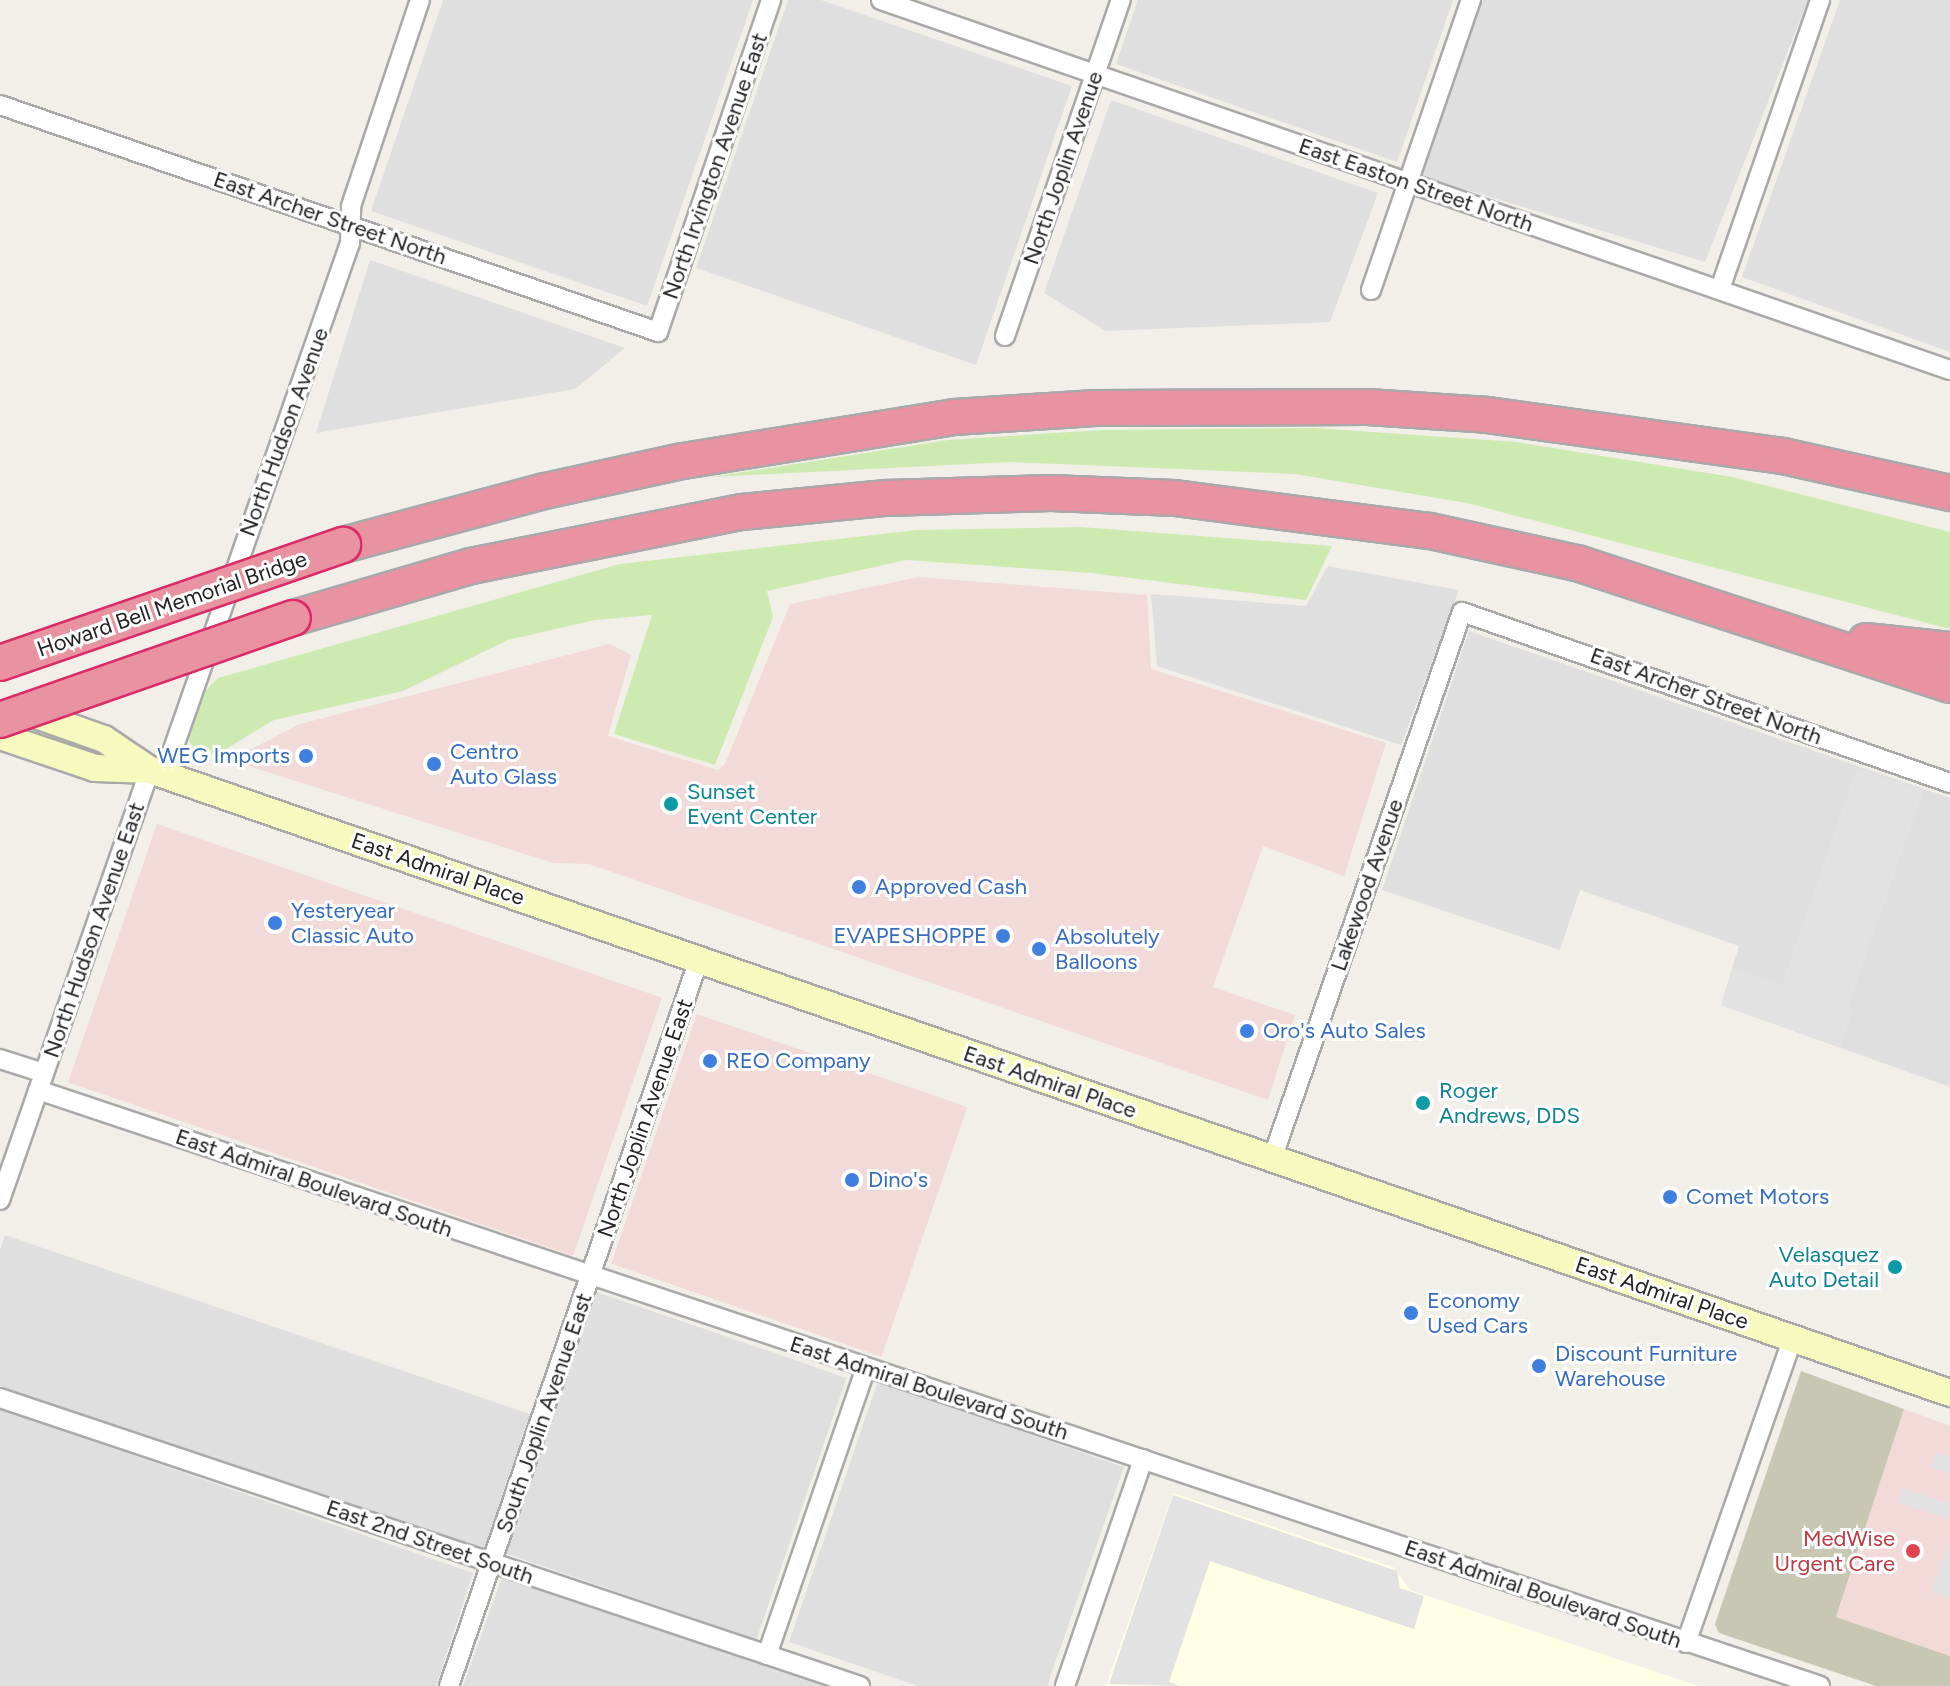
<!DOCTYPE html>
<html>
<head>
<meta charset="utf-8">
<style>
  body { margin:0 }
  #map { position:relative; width:1950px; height:1686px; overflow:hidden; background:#f2efe9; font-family:Figtree,sans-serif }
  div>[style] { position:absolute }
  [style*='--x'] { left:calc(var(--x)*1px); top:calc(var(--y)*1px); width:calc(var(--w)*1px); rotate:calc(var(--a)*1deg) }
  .residential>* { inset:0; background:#e0dfdf; transform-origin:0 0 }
  .commercial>* { inset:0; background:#f2dad9; transform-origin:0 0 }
  .education>* { inset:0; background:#ffffe5 }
  .construction>* { inset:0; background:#c7c7b4 }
  .grass>* { inset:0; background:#cdebb0 }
  .parking>* { inset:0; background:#e2e2e2; transform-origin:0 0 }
  .roads { filter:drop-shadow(2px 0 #a9a9a9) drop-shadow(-2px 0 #a9a9a9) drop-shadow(0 2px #a9a9a9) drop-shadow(0 -2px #a9a9a9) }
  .street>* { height:18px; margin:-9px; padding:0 9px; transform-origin:9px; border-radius:9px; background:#fff }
  .secondary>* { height:26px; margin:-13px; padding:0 13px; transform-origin:13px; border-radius:13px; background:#f7fabf }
  .highway>* { height:34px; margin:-17px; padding:0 17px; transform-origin:17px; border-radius:17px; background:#e892a2 }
  .bridges { filter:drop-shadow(2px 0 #dc2a67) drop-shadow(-2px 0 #dc2a67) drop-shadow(0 2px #dc2a67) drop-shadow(0 -2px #dc2a67) }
  .highway-bridge>* { height:34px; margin:-17px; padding:0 17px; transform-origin:17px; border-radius:17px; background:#e892a2 }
  .dots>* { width:22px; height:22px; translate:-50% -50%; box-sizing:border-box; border:4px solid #fff; border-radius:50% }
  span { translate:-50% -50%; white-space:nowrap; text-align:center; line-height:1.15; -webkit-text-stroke:6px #fff; paint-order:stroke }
  .street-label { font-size:22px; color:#222 }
  .shop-label { font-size:22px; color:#366cbe }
  .left { translate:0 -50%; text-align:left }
  .right { translate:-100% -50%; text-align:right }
  .culture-label { font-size:22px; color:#0d838f }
  .health-label { font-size:22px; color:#be3a42 }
</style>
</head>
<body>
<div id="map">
  <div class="residential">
    <div style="clip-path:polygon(443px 0,753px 0,647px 306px,371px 211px)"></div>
    <div style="clip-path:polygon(788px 0,821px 0,1072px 86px,976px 365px,696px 268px)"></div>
    <div style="clip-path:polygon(1138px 0,1453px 0,1397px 162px,1116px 64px)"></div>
    <div style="clip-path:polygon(1483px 0,1808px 0,1705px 262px,1421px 176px)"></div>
    <div style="clip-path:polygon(1840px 0,1950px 0,1950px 352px,1742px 277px)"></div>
    <div style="clip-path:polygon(1111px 100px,1378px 193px,1330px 322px,1106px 331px,1044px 293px)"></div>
    <div style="clip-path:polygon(370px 260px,625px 348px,575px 389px,316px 433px)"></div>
    <div style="clip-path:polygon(1328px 566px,1459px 590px,1401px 745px,1157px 666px,1151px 594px,1306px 606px)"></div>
    <div style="clip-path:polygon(1469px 631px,1950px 798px,1950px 1087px,1721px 1005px,1739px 946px,1580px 890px,1560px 950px,1382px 890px)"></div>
    <div style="clip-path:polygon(5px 1235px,530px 1414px,484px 1549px,0 1386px,0 1249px)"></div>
    <div style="left:594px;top:1291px;width:267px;height:277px;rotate:19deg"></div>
    <div style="clip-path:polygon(878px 1381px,1124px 1467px,1047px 1686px,918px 1686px,789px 1642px)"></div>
    <div style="clip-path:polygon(0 1409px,473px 1573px,436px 1686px,0 1686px)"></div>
    <div style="clip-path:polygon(502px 1577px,823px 1686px,463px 1686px)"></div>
  </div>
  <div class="commercial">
    <div style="clip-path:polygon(919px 577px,1147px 595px,1151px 669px,1386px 743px,1344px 876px,1263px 846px,1213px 987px,1295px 1015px,1268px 1100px,589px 864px,553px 863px,230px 760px,300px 724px,610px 644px,631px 655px,608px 736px,718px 770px,725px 764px,790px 604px)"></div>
    <div style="left:157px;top:824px;width:534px;height:273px;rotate:19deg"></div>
    <div style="left:697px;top:1014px;width:286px;height:264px;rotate:19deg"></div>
    <div style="clip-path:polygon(1904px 1409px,1950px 1426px,1950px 1656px,1836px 1617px)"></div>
  </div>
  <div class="education">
    <div style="clip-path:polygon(1173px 1493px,1393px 1567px,1410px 1590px,1699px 1686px,1106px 1686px)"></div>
  </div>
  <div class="construction">
    <div style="clip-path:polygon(1801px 1371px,1904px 1409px,1836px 1617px,1950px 1656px,1950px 1686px,1876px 1686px,1719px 1633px,1715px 1624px)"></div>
  </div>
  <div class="grass">
    <div style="clip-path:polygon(1315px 428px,1517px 442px,1732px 477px,1950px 532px,1950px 629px,1467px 503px,1295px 474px,1009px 462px,712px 477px,948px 440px,1101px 430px)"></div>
    <div style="clip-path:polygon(1081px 527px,1332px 546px,1306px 600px,1091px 573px,906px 560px,767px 591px,773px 617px,715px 765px,614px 734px,652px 615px,595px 620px,508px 640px,403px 691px,274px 720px,216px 755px,192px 750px,189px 738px,204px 692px,218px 678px,620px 564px,917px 530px)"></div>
  </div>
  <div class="parking">
    <div style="clip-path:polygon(1857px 768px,1923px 791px,1848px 1007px,1853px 1009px,1840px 1046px,1721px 1005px,1734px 969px,1782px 985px)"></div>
    <div style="clip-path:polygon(1936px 1452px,1950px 1457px,1950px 1474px,1930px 1467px)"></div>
    <div style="left:1902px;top:1488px;width:51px;height:15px;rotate:18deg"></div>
    <div style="clip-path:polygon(1173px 1495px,1397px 1571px,1400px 1588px,1424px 1596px,1414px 1629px,1210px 1561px,1169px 1682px,1180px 1686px,1109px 1684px)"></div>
    <div style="clip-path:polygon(1950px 1538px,1950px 1596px,1949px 1599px,1931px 1592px)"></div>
  </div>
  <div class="roads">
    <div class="street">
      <div style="--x:881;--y:0;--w:1131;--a:19.09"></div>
      <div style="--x:0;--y:105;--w:696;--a:19.03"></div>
      <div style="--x:658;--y:332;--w:351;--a:-71.2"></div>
      <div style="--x:1720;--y:289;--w:306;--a:-70.9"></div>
      <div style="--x:1371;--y:290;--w:307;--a:-71"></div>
      <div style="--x:1005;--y:336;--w:355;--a:-71"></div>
      <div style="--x:164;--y:775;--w:564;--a:-70.73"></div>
      <div style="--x:350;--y:243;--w:37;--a:-88"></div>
      <div style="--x:351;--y:206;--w:217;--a:-71.5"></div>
      <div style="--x:0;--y:1059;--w:46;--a:17.7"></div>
      <div style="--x:38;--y:1090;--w:1879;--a:18.49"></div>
      <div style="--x:1272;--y:1159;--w:579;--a:-70.85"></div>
      <div style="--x:1462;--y:612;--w:517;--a:19.31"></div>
      <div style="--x:0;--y:1200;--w:455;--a:-70.8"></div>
      <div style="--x:0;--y:1398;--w:907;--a:18.51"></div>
      <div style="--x:1686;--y:1643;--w:323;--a:-70.7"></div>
      <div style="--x:767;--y:1655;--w:304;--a:-71"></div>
      <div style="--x:449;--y:1686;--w:769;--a:-71.02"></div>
      <div style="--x:1065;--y:1686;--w:240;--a:-71"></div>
    </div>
    <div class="secondary">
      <div style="--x:19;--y:709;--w:90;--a:19.4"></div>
      <div style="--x:104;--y:739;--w:55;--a:34"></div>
      <div style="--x:150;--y:770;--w:1905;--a:19.09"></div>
      <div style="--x:0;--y:736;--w:100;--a:18.6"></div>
      <div style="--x:95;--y:768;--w:55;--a:2.1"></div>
    </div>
    <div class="highway">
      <div style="--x:343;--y:545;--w:209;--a:-15"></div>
      <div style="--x:545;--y:491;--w:141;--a:-12.3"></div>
      <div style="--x:683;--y:461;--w:275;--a:-9.2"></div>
      <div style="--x:954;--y:417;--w:142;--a:-3.6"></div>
      <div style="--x:1096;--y:408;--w:272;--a:-0.2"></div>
      <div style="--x:1368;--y:407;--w:119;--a:3.8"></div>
      <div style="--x:1487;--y:415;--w:299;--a:7.9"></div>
      <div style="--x:1783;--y:456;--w:171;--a:12.5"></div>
      <div style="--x:293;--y:618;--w:185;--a:-16.3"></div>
      <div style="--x:471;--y:566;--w:276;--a:-11.3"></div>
      <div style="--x:742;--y:512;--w:145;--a:-5.6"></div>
      <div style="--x:886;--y:498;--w:165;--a:-1.7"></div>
      <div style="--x:1051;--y:493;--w:124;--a:2.3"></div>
      <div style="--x:1175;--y:498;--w:257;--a:7.4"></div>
      <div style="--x:1430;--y:531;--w:150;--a:12.3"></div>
      <div style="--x:1577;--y:563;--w:392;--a:18.1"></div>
      <div style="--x:1866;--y:641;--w:84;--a:6.1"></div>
    </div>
  </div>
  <div class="bridges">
    <div class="highway-bridge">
      <div style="--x:0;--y:663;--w:363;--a:-19"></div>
      <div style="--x:0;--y:720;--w:310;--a:-19.2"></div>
    </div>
  </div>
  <div class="dots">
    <div style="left:306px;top:756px;background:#3f7fe0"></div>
    <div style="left:434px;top:764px;background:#3f7fe0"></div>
    <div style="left:671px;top:804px;background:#0f9aa8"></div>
    <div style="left:859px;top:887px;background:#3f7fe0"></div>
    <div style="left:275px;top:923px;background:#3f7fe0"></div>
    <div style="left:1003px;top:936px;background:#3f7fe0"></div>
    <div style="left:1039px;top:949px;background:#3f7fe0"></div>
    <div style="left:1247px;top:1031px;background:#3f7fe0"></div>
    <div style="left:710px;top:1061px;background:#3f7fe0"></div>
    <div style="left:1423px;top:1103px;background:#0f9aa8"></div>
    <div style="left:852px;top:1180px;background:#3f7fe0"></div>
    <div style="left:1670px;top:1197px;background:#3f7fe0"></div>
    <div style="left:1895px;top:1267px;background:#0f9aa8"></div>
    <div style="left:1411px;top:1313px;background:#3f7fe0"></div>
    <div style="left:1539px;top:1366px;background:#3f7fe0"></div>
    <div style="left:1913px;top:1551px;background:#e0444e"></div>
  </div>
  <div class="street-label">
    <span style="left:715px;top:166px;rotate:-71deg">North Irvington Avenue East</span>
    <span style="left:1063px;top:168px;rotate:-71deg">North Joplin Avenue</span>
    <span style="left:1416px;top:185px;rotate:19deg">East Easton Street North</span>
    <span style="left:330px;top:218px;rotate:19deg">East Archer Street North</span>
    <span style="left:284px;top:432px;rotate:-70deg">North Hudson Avenue</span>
    <span style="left:172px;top:604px;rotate:-19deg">Howard Bell Memorial Bridge</span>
    <span style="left:1706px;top:696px;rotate:20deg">East Archer Street North</span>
    <span style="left:438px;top:869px;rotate:19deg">East Admiral Place</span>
    <span style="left:1367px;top:885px;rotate:-71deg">Lakewood Avenue</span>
    <span style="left:94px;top:930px;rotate:-71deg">North Hudson Avenue East</span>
    <span style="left:1050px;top:1082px;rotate:19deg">East Admiral Place</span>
    <span style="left:645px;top:1118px;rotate:-71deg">North Joplin Avenue East</span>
    <span style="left:314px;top:1183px;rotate:19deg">East Admiral Boulevard South</span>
    <span style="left:1662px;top:1293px;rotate:19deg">East Admiral Place</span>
    <span style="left:929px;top:1388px;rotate:18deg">East Admiral Boulevard South</span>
    <span style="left:544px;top:1413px;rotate:-71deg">South Joplin Avenue East</span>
    <span style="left:430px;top:1542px;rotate:19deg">East 2nd Street South</span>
    <span style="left:1543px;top:1594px;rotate:19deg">East Admiral Boulevard South</span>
  </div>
  <div class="shop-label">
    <span class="left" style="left:450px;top:764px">Centro<br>Auto Glass</span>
    <span class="right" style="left:290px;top:756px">WEG Imports</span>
    <span class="left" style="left:875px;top:887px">Approved Cash</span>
    <span class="left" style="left:291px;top:923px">Yesteryear<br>Classic Auto</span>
    <span class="right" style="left:987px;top:936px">EVAPESHOPPE</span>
    <span class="left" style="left:1055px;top:949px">Absolutely<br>Balloons</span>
    <span class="left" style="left:1263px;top:1031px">Oro's Auto Sales</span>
    <span class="left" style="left:726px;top:1061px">REO Company</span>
    <span class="left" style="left:868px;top:1180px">Dino's</span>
    <span class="left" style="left:1686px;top:1197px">Comet Motors</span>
    <span class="left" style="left:1427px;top:1313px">Economy<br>Used Cars</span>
    <span class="left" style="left:1555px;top:1366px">Discount Furniture<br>Warehouse</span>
  </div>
  <div class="culture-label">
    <span class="left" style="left:687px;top:804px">Sunset<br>Event Center</span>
    <span class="left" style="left:1439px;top:1103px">Roger<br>Andrews, DDS</span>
    <span class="right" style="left:1879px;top:1267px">Velasquez<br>Auto Detail</span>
  </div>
  <div class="health-label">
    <span class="right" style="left:1895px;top:1551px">MedWise<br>Urgent Care</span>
  </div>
</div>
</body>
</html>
